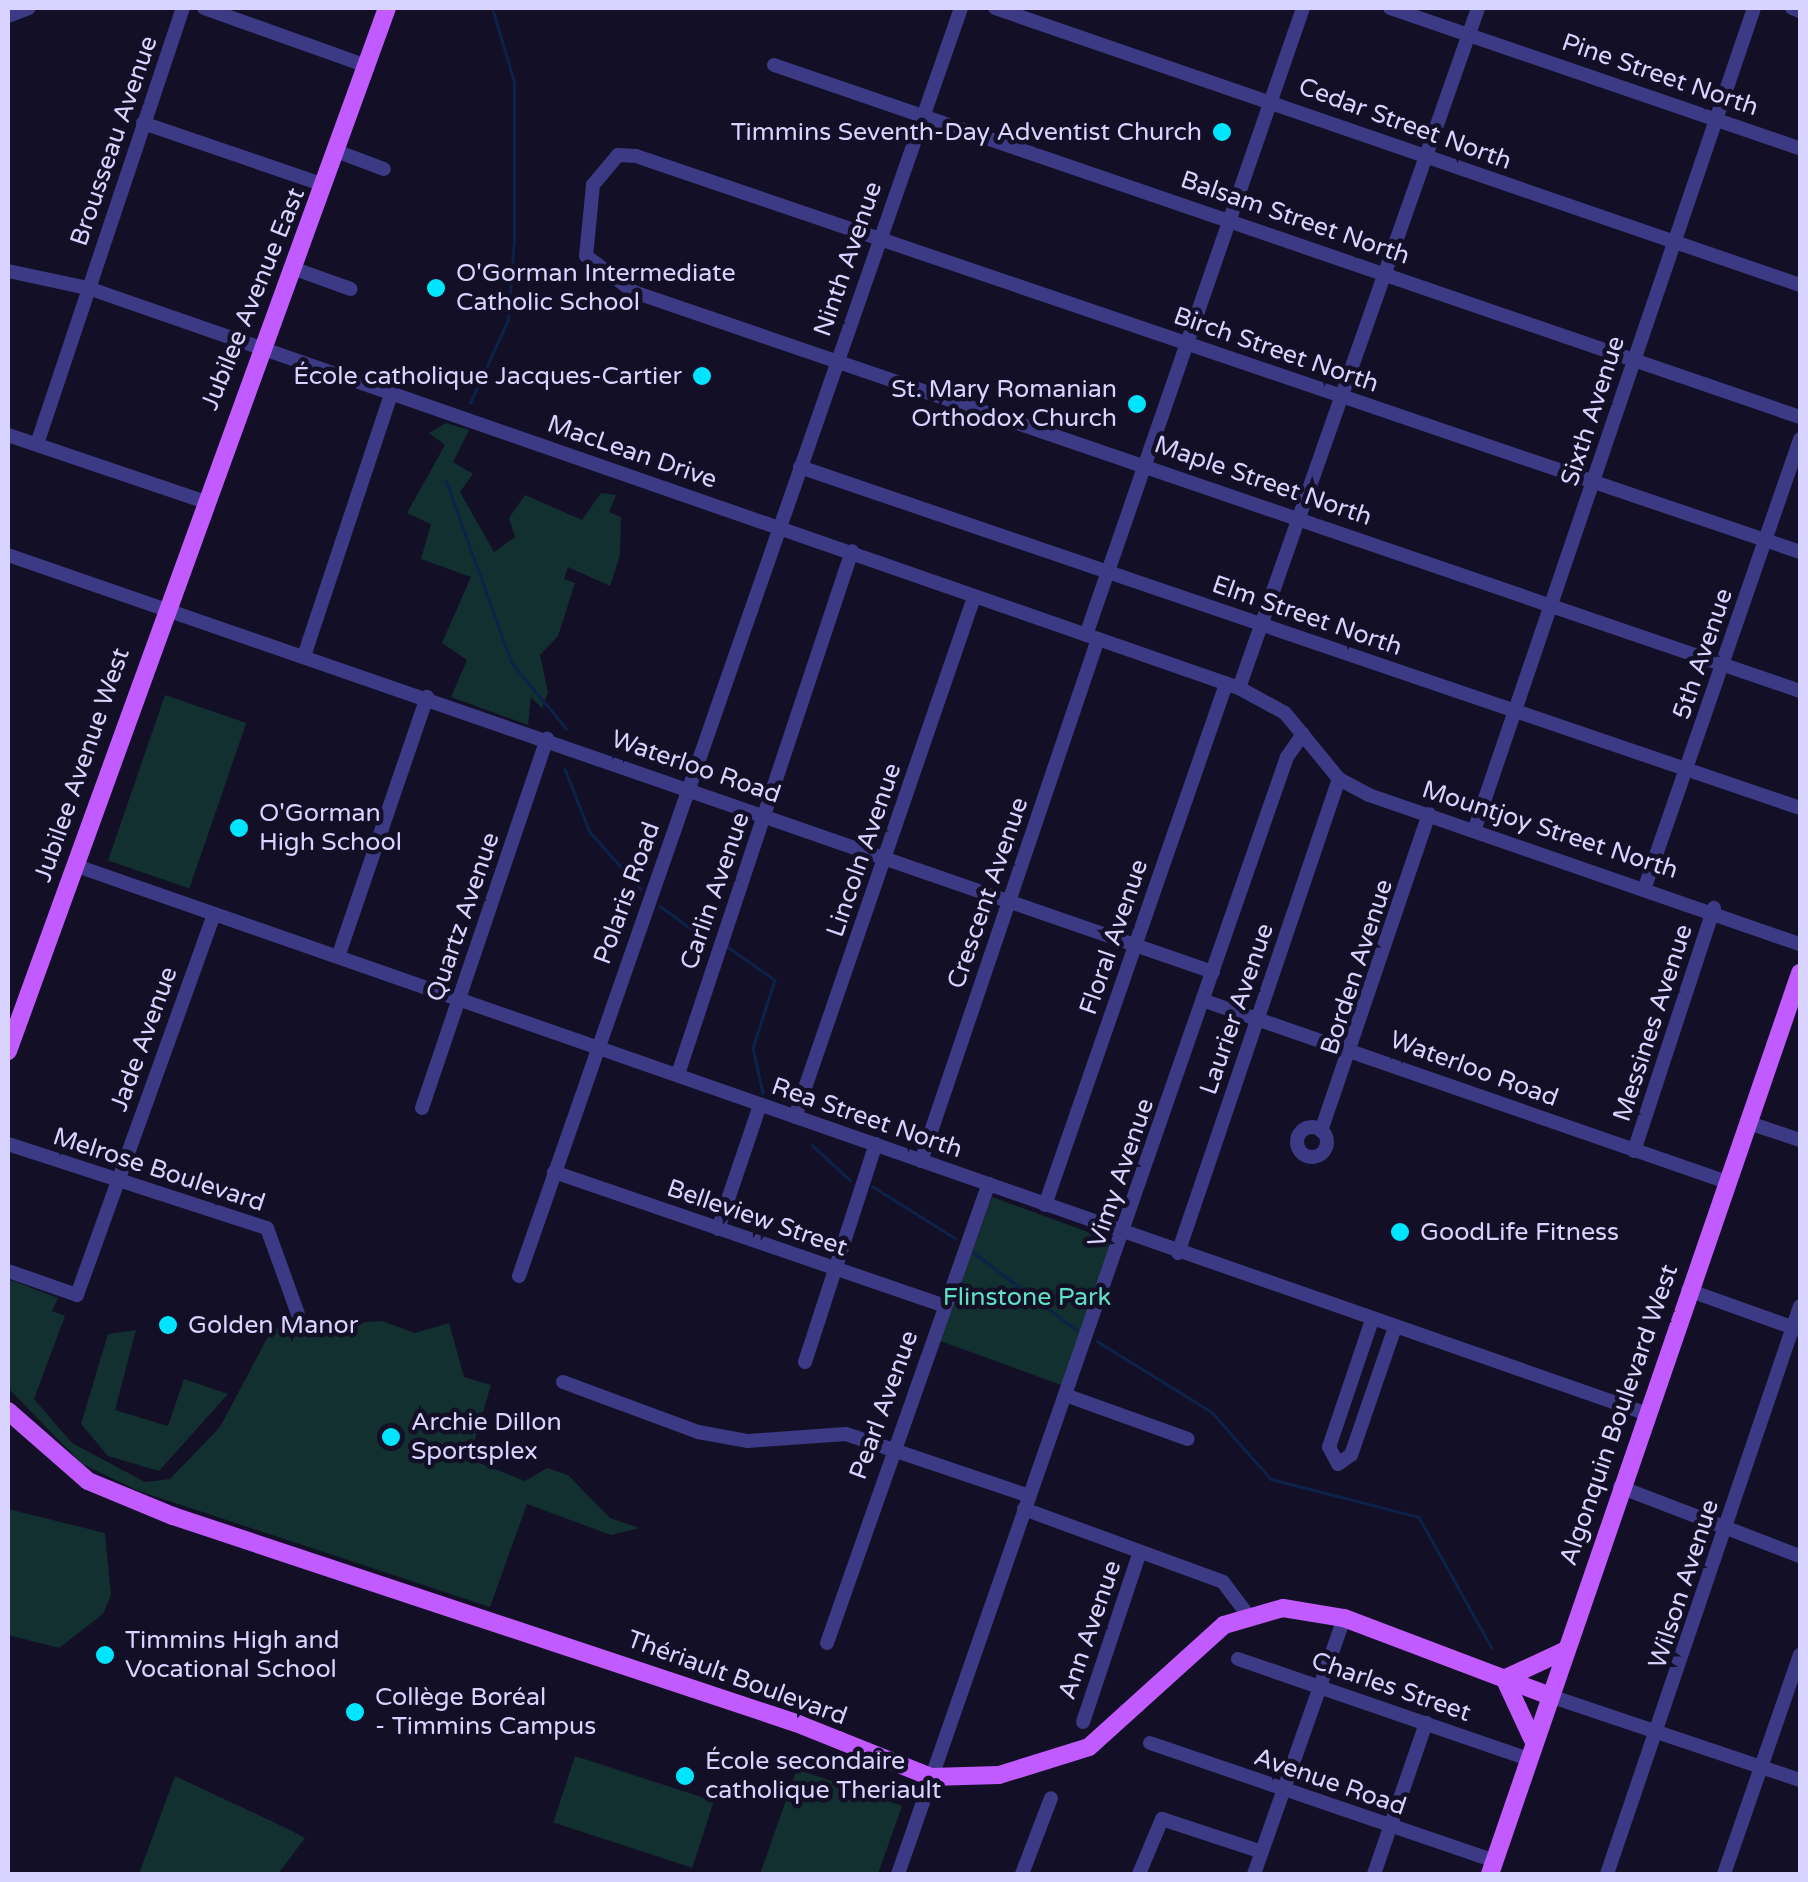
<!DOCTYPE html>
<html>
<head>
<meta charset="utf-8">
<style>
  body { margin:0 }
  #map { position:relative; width:1808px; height:1882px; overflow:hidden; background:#130f26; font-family:"Varela Round",sans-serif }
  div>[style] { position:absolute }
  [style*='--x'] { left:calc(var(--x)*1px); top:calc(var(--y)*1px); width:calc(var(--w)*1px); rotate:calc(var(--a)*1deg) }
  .green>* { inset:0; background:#12302f; transform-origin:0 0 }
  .stream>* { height:2.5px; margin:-1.25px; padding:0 1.25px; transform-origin:1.25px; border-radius:1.25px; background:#0c2248 }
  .minor>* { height:14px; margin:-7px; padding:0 7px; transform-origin:7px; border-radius:7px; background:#3d3a85 }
  .minor>.ring { margin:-7px; padding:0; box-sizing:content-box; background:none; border:14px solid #3d3a85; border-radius:50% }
  .major>* { height:18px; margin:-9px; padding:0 9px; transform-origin:9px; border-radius:9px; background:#c25bff }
  .dots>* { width:28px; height:28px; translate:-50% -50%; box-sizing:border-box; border:5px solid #130f26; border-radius:50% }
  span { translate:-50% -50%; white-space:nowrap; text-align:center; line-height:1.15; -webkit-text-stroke:9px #130f26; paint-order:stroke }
  .street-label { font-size:25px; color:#d9d4ff }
  .poi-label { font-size:25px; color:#d9d4ff }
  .right { translate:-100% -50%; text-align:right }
  .left { translate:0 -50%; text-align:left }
  .park-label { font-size:25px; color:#5fe0c0 }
  .frame { position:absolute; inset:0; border:10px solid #d9d4ff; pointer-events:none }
</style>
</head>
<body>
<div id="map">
  <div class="green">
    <div style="clip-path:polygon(446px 423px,469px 430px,453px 462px,473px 474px,460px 492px,494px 552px,515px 537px,509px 518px,525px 495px,582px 520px,601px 493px,616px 495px,609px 512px,621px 517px,620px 555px,610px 586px,568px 567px,564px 579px,575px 583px,558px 636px,540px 655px,548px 692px,542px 708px,531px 697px,528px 725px,451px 697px,467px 660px,442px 643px,471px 577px,421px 559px,431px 524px,407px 513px,445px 445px,429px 433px)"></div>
    <div style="left:165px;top:695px;width:86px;height:175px;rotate:19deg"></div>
    <div style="left:992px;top:1197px;width:130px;height:153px;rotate:20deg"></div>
    <div style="clip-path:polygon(8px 1279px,58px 1298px,52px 1311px,65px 1316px,34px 1399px,72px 1443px,145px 1482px,170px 1479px,220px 1427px,272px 1329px,382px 1321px,415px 1333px,449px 1323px,464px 1377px,491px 1385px,469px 1459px,525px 1481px,547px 1468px,568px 1475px,610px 1518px,639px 1528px,611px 1535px,527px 1504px,490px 1607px,139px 1491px,82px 1464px,8px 1388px)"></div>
    <div style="clip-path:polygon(136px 1330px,115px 1410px,168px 1426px,184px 1379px,228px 1394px,159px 1471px,108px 1456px,81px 1424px,108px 1334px)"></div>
    <div style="clip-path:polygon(8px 1509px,105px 1533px,111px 1595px,103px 1614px,59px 1648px,8px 1635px)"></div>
    <div style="left:575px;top:1756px;width:146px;height:70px;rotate:18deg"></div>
    <div style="clip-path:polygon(797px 1769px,902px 1806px,878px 1874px,760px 1874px)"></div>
    <div style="clip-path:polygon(175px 1776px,290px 1830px,305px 1838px,278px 1874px,139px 1874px)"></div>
  </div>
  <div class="stream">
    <div style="--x:470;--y:403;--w:91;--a:-65.4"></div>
    <div style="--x:508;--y:320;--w:80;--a:-85.7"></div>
    <div style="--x:514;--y:240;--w:158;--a:-90"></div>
    <div style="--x:514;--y:82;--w:77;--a:-106.6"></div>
    <div style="--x:446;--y:480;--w:195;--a:70.2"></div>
    <div style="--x:512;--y:663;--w:85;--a:50.3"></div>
    <div style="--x:565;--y:769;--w:68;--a:68.4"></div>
    <div style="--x:590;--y:832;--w:76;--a:48.2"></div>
    <div style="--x:660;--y:906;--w:58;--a:35.9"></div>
    <div style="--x:728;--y:947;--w:57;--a:35.1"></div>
    <div style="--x:775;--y:980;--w:71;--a:107.9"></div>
    <div style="--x:753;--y:1048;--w:46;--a:77.5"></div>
    <div style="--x:812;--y:1145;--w:52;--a:42.6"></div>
    <div style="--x:872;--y:1186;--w:98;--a:32.1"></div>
    <div style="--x:973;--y:1252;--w:130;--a:36.9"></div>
    <div style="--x:1097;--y:1341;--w:135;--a:31.7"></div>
    <div style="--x:1212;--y:1412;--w:89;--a:48.6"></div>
    <div style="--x:1271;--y:1479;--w:153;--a:14.4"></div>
    <div style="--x:1419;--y:1517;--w:150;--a:60.9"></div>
  </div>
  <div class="minor">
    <div style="--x:204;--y:8;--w:170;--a:19.6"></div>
    <div style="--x:995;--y:8;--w:851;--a:18.99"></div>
    <div style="--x:1390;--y:8;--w:433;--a:18.9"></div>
    <div style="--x:1792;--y:8;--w:9;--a:21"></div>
    <div style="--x:8;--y:16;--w:22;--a:-21"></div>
    <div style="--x:774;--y:65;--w:1085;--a:18.94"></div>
    <div style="--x:143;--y:123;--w:191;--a:18.9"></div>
    <div style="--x:336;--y:151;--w:51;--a:20.6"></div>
    <div style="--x:295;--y:269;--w:59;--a:19.7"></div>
    <div style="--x:8;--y:271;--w:82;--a:12"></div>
    <div style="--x:88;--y:288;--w:1219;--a:19.16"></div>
    <div style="--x:1239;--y:688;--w:52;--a:28.5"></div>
    <div style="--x:1285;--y:713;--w:85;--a:50.7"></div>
    <div style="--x:1339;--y:779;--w:34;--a:28"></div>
    <div style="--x:1369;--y:795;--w:456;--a:19.1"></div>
    <div style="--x:8;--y:435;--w:206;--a:18.7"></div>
    <div style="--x:37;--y:444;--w:460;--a:-71.5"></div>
    <div style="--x:800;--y:467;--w:1057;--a:18.83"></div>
    <div style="--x:1800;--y:552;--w:1230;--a:-161.21"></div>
    <div style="--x:636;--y:156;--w:18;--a:-177"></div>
    <div style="--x:618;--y:155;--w:39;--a:130"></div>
    <div style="--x:593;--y:185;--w:71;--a:95.6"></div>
    <div style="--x:586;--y:256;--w:60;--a:36.9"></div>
    <div style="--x:634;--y:292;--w:1232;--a:18.89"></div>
    <div style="--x:8;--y:555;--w:1275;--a:19.09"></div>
    <div style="--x:1086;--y:635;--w:663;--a:-70.91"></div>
    <div style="--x:304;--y:656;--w:276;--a:-71.6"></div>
    <div style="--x:1239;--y:688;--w:721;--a:-70.63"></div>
    <div style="--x:1475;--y:828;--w:866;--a:-71.21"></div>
    <div style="--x:74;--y:865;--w:1664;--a:19.23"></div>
    <div style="--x:1646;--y:884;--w:471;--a:-70.9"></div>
    <div style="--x:338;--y:957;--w:275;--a:-71.1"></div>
    <div style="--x:1205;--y:1001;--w:552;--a:19.12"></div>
    <div style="--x:678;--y:1074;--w:551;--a:-71.6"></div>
    <div style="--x:422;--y:1108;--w:390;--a:-71.3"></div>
    <div style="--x:795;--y:1117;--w:550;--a:-71"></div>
    <div style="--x:1749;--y:1123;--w:54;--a:18.4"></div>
    <div class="ring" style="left:1297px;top:1127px;width:16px;height:16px"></div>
    <div style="--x:1321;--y:1131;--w:335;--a:-71.2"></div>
    <div style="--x:8;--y:1144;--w:272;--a:18"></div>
    <div style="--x:267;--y:1228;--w:91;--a:70.2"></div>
    <div style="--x:1634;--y:1151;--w:256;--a:-71.8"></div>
    <div style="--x:921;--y:1161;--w:551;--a:-71.27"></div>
    <div style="--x:554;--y:1172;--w:413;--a:18.9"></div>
    <div style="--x:1045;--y:1205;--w:552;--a:-70.84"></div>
    <div style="--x:718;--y:1229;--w:131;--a:-71.3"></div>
    <div style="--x:1178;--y:1253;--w:501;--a:-71.24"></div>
    <div style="--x:8;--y:1271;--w:73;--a:19.2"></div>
    <div style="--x:77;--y:1295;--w:405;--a:-70.2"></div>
    <div style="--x:519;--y:1276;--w:1343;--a:-70.78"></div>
    <div style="--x:1688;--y:1290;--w:119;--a:19.7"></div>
    <div style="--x:1372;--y:1320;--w:134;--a:108.7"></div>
    <div style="--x:1329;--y:1447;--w:19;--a:62"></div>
    <div style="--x:1338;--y:1464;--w:16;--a:-35"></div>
    <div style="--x:1351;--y:1455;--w:135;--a:-71"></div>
    <div style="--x:805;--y:1362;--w:229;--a:-72"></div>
    <div style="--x:563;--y:1382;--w:144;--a:20.3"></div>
    <div style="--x:698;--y:1432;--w:51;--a:10.2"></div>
    <div style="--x:748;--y:1441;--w:98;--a:-4.1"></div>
    <div style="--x:846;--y:1434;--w:193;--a:18.7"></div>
    <div style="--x:1068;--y:1396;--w:127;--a:19.7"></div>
    <div style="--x:1620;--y:1487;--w:193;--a:21"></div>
    <div style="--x:1024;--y:1509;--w:212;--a:20.1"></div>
    <div style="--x:1223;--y:1582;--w:40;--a:53"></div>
    <div style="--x:827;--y:1643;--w:487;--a:-70.6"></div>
    <div style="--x:1238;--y:1659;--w:308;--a:19"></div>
    <div style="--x:1550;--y:1696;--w:264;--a:18.6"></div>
    <div style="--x:1083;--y:1722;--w:179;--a:-71.5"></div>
    <div style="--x:1150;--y:1743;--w:365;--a:18.9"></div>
    <div style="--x:898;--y:1874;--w:1183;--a:-70.8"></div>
    <div style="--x:1287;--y:757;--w:28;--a:-55"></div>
    <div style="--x:1022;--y:1874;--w:81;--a:-69.1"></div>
    <div style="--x:1139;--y:1874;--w:60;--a:-67.3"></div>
    <div style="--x:1162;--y:1819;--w:105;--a:18.3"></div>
    <div style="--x:1254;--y:1874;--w:271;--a:-70.6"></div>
    <div style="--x:1374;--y:1874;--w:160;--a:-71"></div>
    <div style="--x:1607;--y:1874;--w:600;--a:-71.23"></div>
    <div style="--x:1724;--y:1874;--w:232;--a:-70.9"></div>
  </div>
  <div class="major">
    <div style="--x:8;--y:1051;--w:1110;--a:-70.03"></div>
    <div style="--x:8;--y:1411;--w:106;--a:41.2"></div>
    <div style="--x:88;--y:1481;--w:92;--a:22.4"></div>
    <div style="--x:173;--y:1516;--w:656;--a:18.38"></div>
    <div style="--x:796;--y:1723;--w:145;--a:21.8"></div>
    <div style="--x:931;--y:1777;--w:68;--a:-1.7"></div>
    <div style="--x:999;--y:1775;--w:94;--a:-17.3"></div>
    <div style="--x:1089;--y:1747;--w:182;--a:-42.1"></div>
    <div style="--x:1224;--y:1625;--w:61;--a:-16.1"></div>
    <div style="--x:1283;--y:1608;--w:62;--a:9.3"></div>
    <div style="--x:1344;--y:1618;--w:220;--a:20.7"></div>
    <div style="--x:1508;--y:1677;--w:62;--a:-24.9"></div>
    <div style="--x:1506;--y:1682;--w:62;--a:65.1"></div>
    <div style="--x:1490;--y:1874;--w:953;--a:-71.01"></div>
  </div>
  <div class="dots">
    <div style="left:1222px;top:132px;background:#00e5ff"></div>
    <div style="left:436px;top:288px;background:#00e5ff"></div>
    <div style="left:702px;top:376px;background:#00e5ff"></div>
    <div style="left:1137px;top:404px;background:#00e5ff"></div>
    <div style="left:239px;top:828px;background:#00e5ff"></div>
    <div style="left:1400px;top:1232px;background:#00e5ff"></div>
    <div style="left:168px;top:1325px;background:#00e5ff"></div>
    <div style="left:391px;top:1437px;background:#00e5ff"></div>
    <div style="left:105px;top:1655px;background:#00e5ff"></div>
    <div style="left:355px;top:1712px;background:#00e5ff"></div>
    <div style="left:685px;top:1776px;background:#00e5ff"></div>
  </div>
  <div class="street-label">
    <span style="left:1660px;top:75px;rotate:19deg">Pine Street North</span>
    <span style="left:1405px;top:124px;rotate:20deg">Cedar Street North</span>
    <span style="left:114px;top:141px;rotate:-71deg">Brousseau Avenue</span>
    <span style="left:1295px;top:218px;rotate:19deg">Balsam Street North</span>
    <span style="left:848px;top:259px;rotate:-71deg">Ninth Avenue</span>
    <span style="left:253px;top:299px;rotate:-68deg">Jubilee Avenue East</span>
    <span style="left:1276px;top:350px;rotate:19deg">Birch Street North</span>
    <span style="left:1593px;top:411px;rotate:-72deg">Sixth Avenue</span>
    <span style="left:632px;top:452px;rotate:19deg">MacLean Drive</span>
    <span style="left:1263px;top:481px;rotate:19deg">Maple Street North</span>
    <span style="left:1307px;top:616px;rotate:19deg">Elm Street North</span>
    <span style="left:1703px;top:654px;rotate:-71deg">5th Avenue</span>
    <span style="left:82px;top:765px;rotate:-71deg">Jubilee Avenue West</span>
    <span style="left:696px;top:767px;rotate:19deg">Waterloo Road</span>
    <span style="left:1550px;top:830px;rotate:18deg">Mountjoy Street North</span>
    <span style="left:864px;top:850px;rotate:-71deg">Lincoln Avenue</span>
    <span style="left:715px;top:891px;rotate:-71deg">Carlin Avenue</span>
    <span style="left:627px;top:893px;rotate:-70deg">Polaris Road</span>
    <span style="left:988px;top:893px;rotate:-71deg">Crescent Avenue</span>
    <span style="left:463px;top:917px;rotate:-71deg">Quartz Avenue</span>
    <span style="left:1114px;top:937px;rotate:-71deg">Floral Avenue</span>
    <span style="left:1357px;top:967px;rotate:-72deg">Borden Avenue</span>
    <span style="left:1237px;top:1009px;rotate:-71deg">Laurier Avenue</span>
    <span style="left:1653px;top:1023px;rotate:-72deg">Messines Avenue</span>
    <span style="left:144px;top:1039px;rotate:-70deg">Jade Avenue</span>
    <span style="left:1474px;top:1069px;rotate:20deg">Waterloo Road</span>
    <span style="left:867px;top:1118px;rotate:19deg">Rea Street North</span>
    <span style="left:159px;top:1170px;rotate:18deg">Melrose Boulevard</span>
    <span style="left:1121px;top:1173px;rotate:-71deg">Vimy Avenue</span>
    <span style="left:757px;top:1218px;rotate:19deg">Belleview Street</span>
    <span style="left:884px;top:1405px;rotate:-70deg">Pearl Avenue</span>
    <span style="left:1619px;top:1415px;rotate:-71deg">Algonquin Boulevard West</span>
    <span style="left:1684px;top:1584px;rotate:-72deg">Wilson Avenue</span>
    <span style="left:1090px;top:1630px;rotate:-71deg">Ann Avenue</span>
    <span style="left:737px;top:1678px;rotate:20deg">Thériault Boulevard</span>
    <span style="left:1391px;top:1687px;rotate:19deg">Charles Street</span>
    <span style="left:1330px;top:1782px;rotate:19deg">Avenue Road</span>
  </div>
  <div class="poi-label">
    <span class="right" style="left:1202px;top:132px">Timmins Seventh-Day Adventist Church</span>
    <span class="left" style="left:456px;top:288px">O'Gorman Intermediate<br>Catholic School</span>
    <span class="right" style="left:682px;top:376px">École catholique Jacques-Cartier</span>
    <span class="right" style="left:1117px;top:404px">St. Mary Romanian<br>Orthodox Church</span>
    <span class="left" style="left:259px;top:828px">O'Gorman<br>High School</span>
    <span class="left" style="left:1420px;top:1232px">GoodLife Fitness</span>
    <span class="left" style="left:188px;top:1325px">Golden Manor</span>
    <span class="left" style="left:411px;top:1437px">Archie Dillon<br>Sportsplex</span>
    <span class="left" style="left:125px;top:1655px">Timmins High and<br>Vocational School</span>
    <span class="left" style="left:375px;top:1712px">Collège Boréal<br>- Timmins Campus</span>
    <span class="left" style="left:705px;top:1776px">École secondaire<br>catholique Theriault</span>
  </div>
  <div class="park-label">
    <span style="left:1027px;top:1297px">Flinstone Park</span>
  </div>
  <div class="frame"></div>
</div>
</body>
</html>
